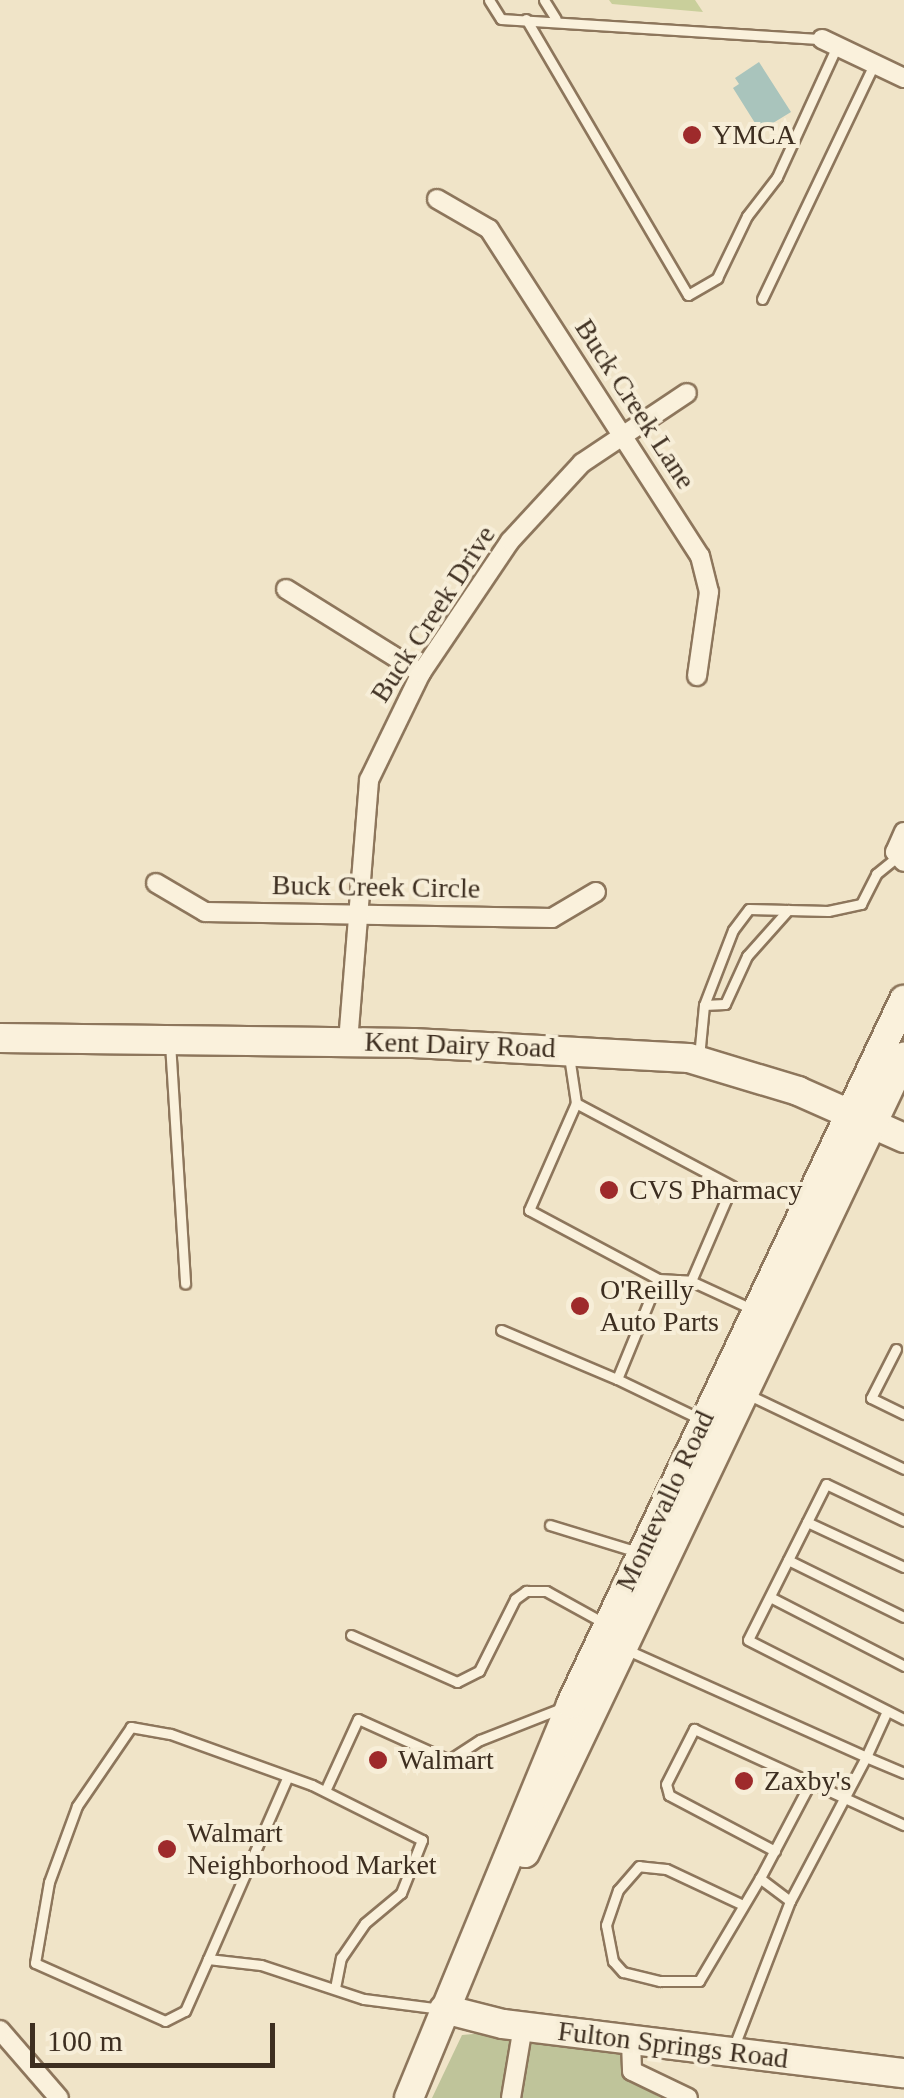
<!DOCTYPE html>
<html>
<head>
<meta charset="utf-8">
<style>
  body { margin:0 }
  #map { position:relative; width:904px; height:2098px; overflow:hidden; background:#f0e4c8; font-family:"Times New Roman",serif }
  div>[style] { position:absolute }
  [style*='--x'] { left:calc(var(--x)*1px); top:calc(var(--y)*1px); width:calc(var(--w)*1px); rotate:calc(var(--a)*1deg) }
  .green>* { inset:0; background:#c9cf9b }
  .cemetery>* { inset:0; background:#bfc49a }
  .water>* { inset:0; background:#a9c4bc }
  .roads { filter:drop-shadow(2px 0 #8d765c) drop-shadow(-2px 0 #8d765c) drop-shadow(0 2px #8d765c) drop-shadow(0 -2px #8d765c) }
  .lane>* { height:9px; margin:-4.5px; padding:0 4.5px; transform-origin:4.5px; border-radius:4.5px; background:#faf1dc }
  .street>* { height:18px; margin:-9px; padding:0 9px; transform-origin:9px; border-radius:9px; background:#faf1dc }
  .secondary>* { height:28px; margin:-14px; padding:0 14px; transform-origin:14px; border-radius:14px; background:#faf1dc }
  .dots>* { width:28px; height:28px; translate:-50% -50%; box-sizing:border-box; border:5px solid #f7eed8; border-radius:50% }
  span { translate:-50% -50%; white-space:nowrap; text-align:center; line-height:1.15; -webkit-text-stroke:8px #f7eed8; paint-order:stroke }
  .poi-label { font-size:28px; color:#3d2e20 }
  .left { translate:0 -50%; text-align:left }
  .street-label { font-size:28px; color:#3d2e20 }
  .scale { position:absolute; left:30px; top:2023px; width:245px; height:45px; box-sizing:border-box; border:5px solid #3d2e20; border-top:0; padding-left:12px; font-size:30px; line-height:35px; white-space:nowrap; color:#3d2e20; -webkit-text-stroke:8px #f7eed8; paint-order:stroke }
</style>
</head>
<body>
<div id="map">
  <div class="green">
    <div style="clip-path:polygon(609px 0,695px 0,703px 12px,612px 4px)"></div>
  </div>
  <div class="cemetery">
    <div style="clip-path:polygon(496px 2032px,621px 2051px,631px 2081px,661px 2098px,432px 2098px,462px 2035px)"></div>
  </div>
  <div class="water">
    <div style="clip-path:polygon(759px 62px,791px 112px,760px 131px,733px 88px,739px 84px,735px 78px)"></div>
  </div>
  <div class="roads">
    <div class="lane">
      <div style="--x:489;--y:0;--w:22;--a:58"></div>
      <div style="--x:501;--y:19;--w:322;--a:3.6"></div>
      <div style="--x:544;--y:0;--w:22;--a:58"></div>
      <div style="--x:526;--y:19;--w:320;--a:59.6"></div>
      <div style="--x:688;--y:295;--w:34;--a:-30"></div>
      <div style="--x:717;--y:278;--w:69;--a:-64.2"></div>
      <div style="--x:747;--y:216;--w:49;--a:-52.4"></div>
      <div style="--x:777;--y:177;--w:144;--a:-65.4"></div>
      <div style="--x:762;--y:299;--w:260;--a:-64.5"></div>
      <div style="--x:704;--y:1005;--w:21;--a:-3"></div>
      <div style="--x:725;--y:1004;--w:53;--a:-65.4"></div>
      <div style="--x:747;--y:956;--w:62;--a:-48.3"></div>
      <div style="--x:170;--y:1043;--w:241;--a:86.4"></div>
      <div style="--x:569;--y:1056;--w:48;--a:81.5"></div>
      <div style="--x:576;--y:1103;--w:117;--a:113.7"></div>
      <div style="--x:529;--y:1210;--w:146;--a:28.1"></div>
      <div style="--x:658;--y:1279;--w:33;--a:3"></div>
      <div style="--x:691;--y:1281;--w:103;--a:-66.7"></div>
      <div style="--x:732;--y:1186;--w:177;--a:-152"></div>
      <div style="--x:699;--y:1057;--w:52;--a:-84.5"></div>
      <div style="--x:704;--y:1005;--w:80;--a:-68.9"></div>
      <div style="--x:733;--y:930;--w:26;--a:-53"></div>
      <div style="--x:749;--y:909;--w:79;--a:1.5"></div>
      <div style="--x:828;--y:911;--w:34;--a:-12"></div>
      <div style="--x:861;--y:904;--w:34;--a:-63"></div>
      <div style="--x:876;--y:874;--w:27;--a:-39"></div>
      <div style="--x:658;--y:1279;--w:108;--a:112.3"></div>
      <div style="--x:617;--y:1379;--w:92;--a:25.7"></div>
      <div style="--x:691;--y:1281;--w:67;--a:24.7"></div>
      <div style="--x:501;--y:1330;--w:126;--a:22.9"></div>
      <div style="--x:896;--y:1349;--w:55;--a:117"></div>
      <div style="--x:871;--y:1398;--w:37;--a:26"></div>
      <div style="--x:749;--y:1395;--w:172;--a:25.5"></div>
      <div style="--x:904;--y:1521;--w:86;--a:-154.6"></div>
      <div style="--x:826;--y:1484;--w:174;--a:116.6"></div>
      <div style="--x:748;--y:1640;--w:175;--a:26.9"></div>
      <div style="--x:807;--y:1522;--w:107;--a:24.9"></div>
      <div style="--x:550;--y:1525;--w:92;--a:17.1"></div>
      <div style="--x:788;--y:1560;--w:129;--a:26.2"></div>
      <div style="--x:770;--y:1597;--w:151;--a:27.2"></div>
      <div style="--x:351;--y:1635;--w:116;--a:23.9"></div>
      <div style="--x:457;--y:1682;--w:25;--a:-27"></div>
      <div style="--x:479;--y:1671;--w:80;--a:-63.4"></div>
      <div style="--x:515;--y:1599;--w:14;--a:-36"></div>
      <div style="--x:526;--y:1591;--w:20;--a:0"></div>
      <div style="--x:546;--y:1591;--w:66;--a:28.9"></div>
      <div style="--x:625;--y:1649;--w:264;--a:24.1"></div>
      <div style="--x:866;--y:1757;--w:163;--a:117.8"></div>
      <div style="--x:790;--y:1901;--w:159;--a:111.1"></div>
      <div style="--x:887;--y:1711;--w:51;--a:114.5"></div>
      <div style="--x:866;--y:1757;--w:41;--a:22.8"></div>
      <div style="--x:325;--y:1791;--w:79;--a:-65.4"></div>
      <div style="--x:358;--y:1719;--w:100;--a:24.3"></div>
      <div style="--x:449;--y:1760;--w:37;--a:-33"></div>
      <div style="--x:480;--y:1740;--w:90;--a:-21.4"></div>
      <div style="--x:775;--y:1851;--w:120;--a:-152.2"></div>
      <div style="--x:669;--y:1795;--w:11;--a:-105"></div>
      <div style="--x:666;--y:1784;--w:62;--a:-63"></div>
      <div style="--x:694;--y:1729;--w:231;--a:24.6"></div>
      <div style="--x:790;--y:1901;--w:38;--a:-143"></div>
      <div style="--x:760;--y:1878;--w:107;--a:-62.2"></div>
      <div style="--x:743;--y:1905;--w:85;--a:-154.9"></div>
      <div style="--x:666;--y:1869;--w:27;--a:-174"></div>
      <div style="--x:639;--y:1866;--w:32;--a:131"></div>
      <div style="--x:618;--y:1890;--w:37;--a:109"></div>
      <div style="--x:606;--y:1925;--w:37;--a:79"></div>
      <div style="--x:613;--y:1961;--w:15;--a:48"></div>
      <div style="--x:623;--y:1972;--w:38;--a:14"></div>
      <div style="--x:660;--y:1981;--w:39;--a:0"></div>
      <div style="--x:699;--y:1981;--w:120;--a:-59.4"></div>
      <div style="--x:208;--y:1959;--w:197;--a:-66.4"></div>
      <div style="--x:335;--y:1988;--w:31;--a:-79"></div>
      <div style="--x:341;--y:1958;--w:42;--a:-55.6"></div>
      <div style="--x:365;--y:1923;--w:47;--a:-39.8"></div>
      <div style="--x:401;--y:1893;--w:57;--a:-68.4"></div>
      <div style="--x:422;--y:1840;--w:123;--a:-153.4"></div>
      <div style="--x:312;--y:1785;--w:151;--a:-160.2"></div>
      <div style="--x:170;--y:1734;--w:40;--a:-170"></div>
      <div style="--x:131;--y:1727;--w:96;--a:124.4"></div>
      <div style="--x:77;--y:1806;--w:81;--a:110.2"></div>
      <div style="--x:49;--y:1882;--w:82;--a:99.8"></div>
      <div style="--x:35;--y:1963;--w:142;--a:24"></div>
      <div style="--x:165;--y:2021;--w:22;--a:-27"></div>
      <div style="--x:185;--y:2011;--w:57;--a:-66.1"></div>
      <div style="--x:208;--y:1959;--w:53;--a:6.5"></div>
      <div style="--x:261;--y:1965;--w:108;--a:18.3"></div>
      <div style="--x:364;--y:1999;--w:78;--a:7.4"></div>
    </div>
    <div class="street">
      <div style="--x:822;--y:39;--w:91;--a:25.4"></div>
      <div style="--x:437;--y:199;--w:60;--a:30"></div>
      <div style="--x:489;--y:229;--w:389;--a:57.2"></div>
      <div style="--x:700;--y:556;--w:37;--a:76"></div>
      <div style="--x:709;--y:592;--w:85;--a:98.1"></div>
      <div style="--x:286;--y:589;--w:159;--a:31.9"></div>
      <div style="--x:904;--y:832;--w:22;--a:114"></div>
      <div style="--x:895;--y:852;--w:13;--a:48"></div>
      <div style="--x:156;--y:883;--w:57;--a:30.6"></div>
      <div style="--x:205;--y:912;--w:347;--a:1"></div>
      <div style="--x:552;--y:918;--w:51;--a:-30.6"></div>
      <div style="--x:348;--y:1042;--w:263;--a:-85.4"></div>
      <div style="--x:369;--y:780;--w:119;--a:-64.1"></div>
      <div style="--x:421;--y:673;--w:159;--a:-56"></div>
      <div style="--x:510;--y:541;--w:106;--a:-47.3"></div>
      <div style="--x:582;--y:463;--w:126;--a:-33.7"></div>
      <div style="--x:0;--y:2030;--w:90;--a:49.1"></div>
      <div style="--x:631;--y:2041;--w:30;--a:88"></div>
      <div style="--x:632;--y:2071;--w:62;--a:25.7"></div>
      <div style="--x:511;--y:2098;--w:73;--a:-80.5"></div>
    </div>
    <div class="secondary">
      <div style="--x:0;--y:1038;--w:413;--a:0.7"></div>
      <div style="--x:413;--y:1043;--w:276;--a:3.1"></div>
      <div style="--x:689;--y:1058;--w:114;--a:16.8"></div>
      <div style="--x:798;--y:1091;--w:116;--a:23.9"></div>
      <div style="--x:525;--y:1853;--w:882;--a:-64.54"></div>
      <div style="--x:444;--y:2009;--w:61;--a:14.3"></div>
      <div style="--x:503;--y:2024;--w:404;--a:7"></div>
      <div style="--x:409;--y:2098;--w:426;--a:-67.6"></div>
      <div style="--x:571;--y:1704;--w:779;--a:-64.69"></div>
    </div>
  </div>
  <div class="dots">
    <div style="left:692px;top:135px;background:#9e2a2b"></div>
    <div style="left:609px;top:1190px;background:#9e2a2b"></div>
    <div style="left:580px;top:1306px;background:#9e2a2b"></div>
    <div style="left:378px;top:1760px;background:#9e2a2b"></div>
    <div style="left:744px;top:1781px;background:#9e2a2b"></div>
    <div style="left:167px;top:1849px;background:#9e2a2b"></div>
  </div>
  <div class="poi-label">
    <span class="left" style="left:712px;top:135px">YMCA</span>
    <span class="left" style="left:629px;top:1190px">CVS Pharmacy</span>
    <span class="left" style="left:600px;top:1306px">O'Reilly<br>Auto Parts</span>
    <span class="left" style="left:398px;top:1760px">Walmart</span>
    <span class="left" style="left:764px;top:1781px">Zaxby's</span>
    <span class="left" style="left:187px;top:1849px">Walmart<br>Neighborhood Market</span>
  </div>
  <div class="street-label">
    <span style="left:635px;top:404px;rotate:57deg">Buck Creek Lane</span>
    <span style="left:433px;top:614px;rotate:-57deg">Buck Creek Drive</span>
    <span style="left:376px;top:887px;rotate:1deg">Buck Creek Circle</span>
    <span style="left:460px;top:1045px;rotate:2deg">Kent Dairy Road</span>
    <span style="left:665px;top:1501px;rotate:-65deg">Montevallo Road</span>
    <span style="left:673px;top:2045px;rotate:7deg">Fulton Springs Road</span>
  </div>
  <div class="scale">100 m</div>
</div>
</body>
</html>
